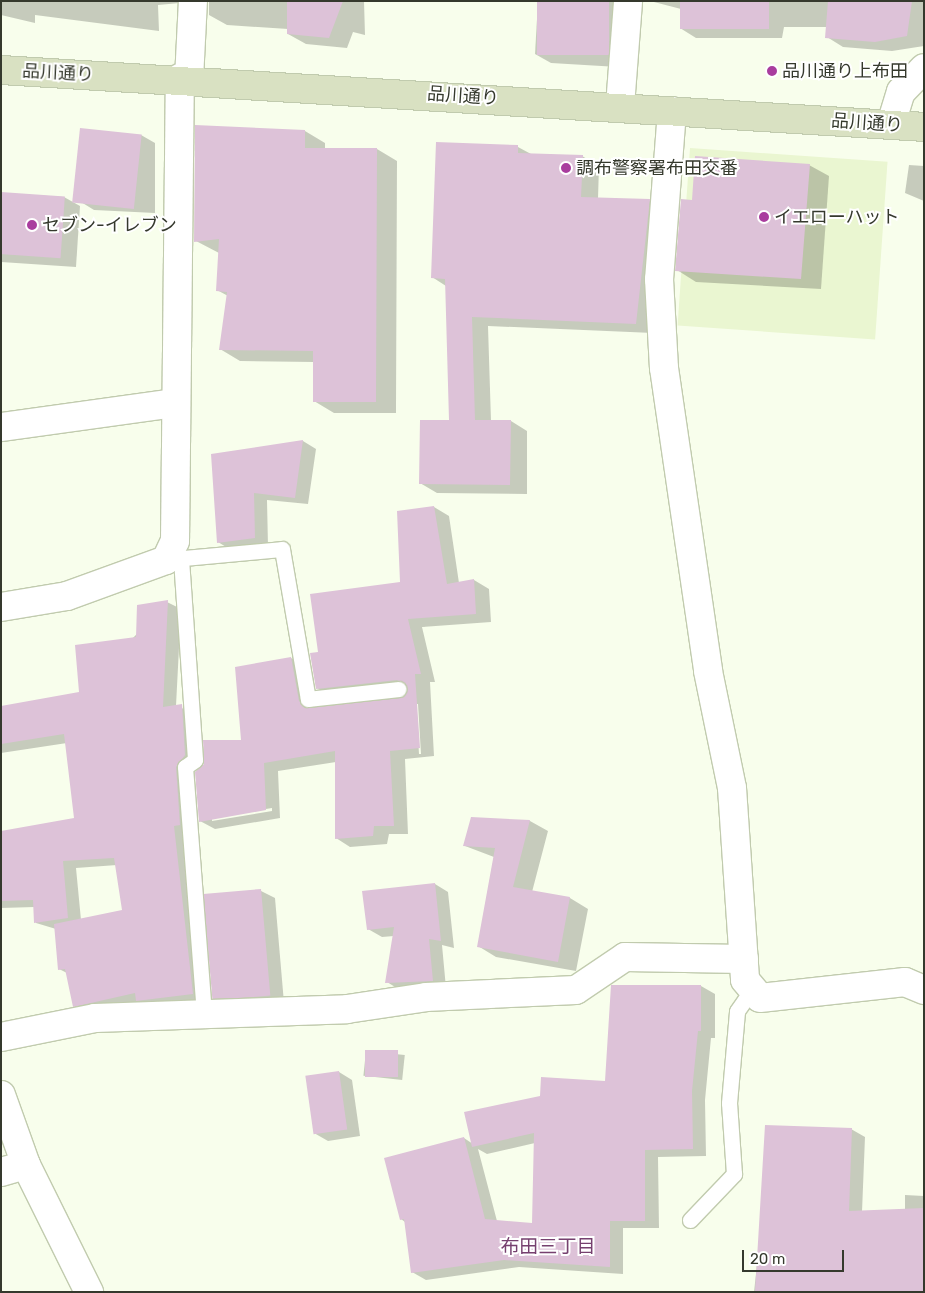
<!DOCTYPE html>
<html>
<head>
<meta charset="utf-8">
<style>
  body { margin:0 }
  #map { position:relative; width:925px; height:1293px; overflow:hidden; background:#f8feec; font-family:Rubik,"Noto Sans JP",sans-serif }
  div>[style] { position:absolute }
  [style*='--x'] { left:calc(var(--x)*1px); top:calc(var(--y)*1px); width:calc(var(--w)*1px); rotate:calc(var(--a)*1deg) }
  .built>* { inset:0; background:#eaf6d1; transform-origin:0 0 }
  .shadow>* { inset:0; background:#0003; transform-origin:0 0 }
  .building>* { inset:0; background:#ddc2d8; transform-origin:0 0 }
  .roads { filter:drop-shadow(1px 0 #c1cbae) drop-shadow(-1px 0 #c1cbae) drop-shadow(0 1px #c1cbae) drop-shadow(0 -1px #c1cbae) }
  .lane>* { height:15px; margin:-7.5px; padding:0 7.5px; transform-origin:7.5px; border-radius:7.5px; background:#fff }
  .street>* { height:28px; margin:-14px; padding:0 14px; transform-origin:14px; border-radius:14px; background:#fff }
  .secondary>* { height:28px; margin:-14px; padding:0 14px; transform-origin:14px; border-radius:14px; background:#d9e1c2 }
  .dots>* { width:14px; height:14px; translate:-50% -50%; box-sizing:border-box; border:2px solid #fff; border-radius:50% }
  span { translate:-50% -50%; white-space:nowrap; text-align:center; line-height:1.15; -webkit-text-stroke:4px #fff; paint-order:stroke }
  .poi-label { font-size:18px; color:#35392d }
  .left { translate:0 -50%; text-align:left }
  .street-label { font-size:18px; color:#35392d }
  .neighbourhood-label { font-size:19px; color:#76406f }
  .frame { position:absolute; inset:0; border:2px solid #35392d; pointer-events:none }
  .scale { position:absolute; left:742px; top:1250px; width:102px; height:22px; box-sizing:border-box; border:2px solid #35392d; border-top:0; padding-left:6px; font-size:15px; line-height:18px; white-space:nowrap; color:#35392d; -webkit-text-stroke:4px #fff; paint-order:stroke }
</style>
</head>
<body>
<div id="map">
  <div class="built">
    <div style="left:690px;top:148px;width:198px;height:178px;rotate:4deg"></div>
  </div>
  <div class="shadow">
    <div style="clip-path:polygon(1px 1px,202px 1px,158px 5px,159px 31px,35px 15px,35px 23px,1px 15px)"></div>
    <div style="clip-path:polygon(209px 1px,364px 1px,365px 35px,353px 32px,347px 48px,306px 44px,288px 34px,288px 29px,227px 25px,209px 15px)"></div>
    <div style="clip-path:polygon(538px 1px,633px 1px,618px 67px,551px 63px,535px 54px)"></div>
    <div style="clip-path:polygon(650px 1px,924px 1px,924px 46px,892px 51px,843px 47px,827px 37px,828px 27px,784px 27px,782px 38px,696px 38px,680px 28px,681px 9px)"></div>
    <div style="clip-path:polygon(305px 131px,325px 143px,325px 149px,377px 149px,397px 161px,396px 413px,334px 413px,314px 401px,314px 362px,240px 361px,220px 349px,228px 296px,217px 290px,219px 253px,196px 241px)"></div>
    <div style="clip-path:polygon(141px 135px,155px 143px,155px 213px,94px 210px,81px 202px)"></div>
    <div style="clip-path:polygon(438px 144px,518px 147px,531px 154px,582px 156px,599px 166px,598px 199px,649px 200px,666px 209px,653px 333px,488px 326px,491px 421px,511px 421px,527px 431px,527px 494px,437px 493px,420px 483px,450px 421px,446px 286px,432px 277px)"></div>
    <div style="clip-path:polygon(809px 165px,829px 176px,821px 289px,696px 282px,677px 270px,693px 201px)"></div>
    <div style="clip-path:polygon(909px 165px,924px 166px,924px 201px,905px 193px)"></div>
    <div style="clip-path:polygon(1px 193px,64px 197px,80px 206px,76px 267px,1px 262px)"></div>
    <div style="clip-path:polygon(303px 441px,316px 449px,308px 504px,267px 500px,268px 546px,231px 550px,218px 542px,212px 456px)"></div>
    <div style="clip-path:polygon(evenodd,434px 507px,449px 516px,459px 583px,474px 580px,489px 589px,491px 622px,422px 627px,435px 682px,430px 682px,434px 756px,405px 759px,408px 834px,389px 834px,387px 844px,350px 847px,336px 838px,336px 762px,278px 771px,280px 818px,215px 829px,200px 821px,291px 658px,306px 667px,313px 708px,405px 697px,406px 688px,332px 696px,317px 688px,320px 653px,402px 583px,434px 507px,416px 704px,418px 704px,421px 754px,419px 754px,416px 704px,434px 507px,272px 808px,272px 811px,212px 821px,212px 818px,272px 808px)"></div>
    <div style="clip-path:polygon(evenodd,167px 602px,181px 609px,176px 706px,195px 713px,189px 775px,206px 1001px,151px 1008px,140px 1002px,87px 1014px,74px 1006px,67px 973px,59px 969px,56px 929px,36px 923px,35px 907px,1px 908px,1px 832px,76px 819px,67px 743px,1px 753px,1px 707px,81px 693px,167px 602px,117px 865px,124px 911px,81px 920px,76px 868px,117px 865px)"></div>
    <div style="clip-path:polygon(472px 819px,530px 821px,548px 831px,532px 892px,570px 898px,588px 909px,576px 971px,496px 957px,478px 946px,494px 857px,465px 846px)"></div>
    <div style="clip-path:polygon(435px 884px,448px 892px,454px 948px,442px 945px,446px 988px,400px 990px,387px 982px,394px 936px,382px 937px,368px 929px)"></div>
    <div style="clip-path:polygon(261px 891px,275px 898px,284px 1003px,229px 1005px,216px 997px)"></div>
    <div style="clip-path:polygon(evenodd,701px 986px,715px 994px,715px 1038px,711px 1038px,705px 1100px,706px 1156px,658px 1157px,659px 1228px,623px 1228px,623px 1274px,519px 1267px,426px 1280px,412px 1272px,405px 1222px,401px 1219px,464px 1138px,473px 1144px,607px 1082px,701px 986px,535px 1143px,533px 1225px,497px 1221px,478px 1149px,487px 1154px,535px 1143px)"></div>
    <div style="left:366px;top:1051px;width:39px;height:25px;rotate:6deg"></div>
    <div style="clip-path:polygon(339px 1072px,352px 1080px,360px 1136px,328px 1141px,314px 1133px)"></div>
    <div style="clip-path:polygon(851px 1129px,865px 1137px,862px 1212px,905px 1210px,905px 1195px,924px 1196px,924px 1292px,754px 1292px,763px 1210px)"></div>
  </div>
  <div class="building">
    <div style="clip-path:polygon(287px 1px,343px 1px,329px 38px,287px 34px)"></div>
    <div style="left:537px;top:1px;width:72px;height:54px"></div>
    <div style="left:680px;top:1px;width:89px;height:28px"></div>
    <div style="clip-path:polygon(828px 1px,912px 1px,907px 36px,875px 42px,825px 38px)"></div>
    <div style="clip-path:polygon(195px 125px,305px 130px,305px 148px,377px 148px,376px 402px,313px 402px,313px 351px,219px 350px,227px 292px,216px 291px,219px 239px,194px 242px)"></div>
    <div style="left:80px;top:128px;width:62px;height:75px;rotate:6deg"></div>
    <div style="clip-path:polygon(436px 142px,518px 145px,518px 153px,583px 155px,581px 197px,650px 199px,636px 324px,472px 317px,475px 420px,511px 420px,510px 485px,419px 484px,420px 420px,449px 420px,445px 279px,431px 278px)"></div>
    <div style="clip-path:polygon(695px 156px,810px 164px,801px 279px,675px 271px,681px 199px,692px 200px)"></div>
    <div style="left:1px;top:192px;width:64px;height:62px;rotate:4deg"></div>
    <div style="clip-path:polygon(303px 440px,295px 498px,254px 493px,255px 538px,217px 543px,211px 454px)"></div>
    <div style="clip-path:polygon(434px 506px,447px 584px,474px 579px,476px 614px,408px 619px,421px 674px,415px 674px,420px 748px,390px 751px,394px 826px,374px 826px,373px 836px,335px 839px,335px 751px,264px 763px,266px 810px,199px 822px,195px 772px,204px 764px,203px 740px,241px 740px,235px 667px,291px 657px,299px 701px,305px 708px,399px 698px,406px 693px,406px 684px,397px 680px,316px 689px,310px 653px,318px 652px,310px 594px,400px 582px,397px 511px)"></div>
    <div style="clip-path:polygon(168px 600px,163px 707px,182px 704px,185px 755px,176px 767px,180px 825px,174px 826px,193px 994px,136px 1001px,135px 993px,73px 1007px,65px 969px,58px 970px,54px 924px,122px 910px,114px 858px,63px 861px,68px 918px,34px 923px,33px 900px,1px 901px,1px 831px,74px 818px,64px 734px,1px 744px,1px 706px,79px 692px,75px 645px,136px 637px,137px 605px)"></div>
    <div style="clip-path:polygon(471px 817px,530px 820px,513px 887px,570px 897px,558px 962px,477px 947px,495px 848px,463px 846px)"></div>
    <div style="clip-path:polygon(435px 883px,441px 941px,429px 939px,433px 981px,385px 983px,394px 927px,367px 930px,362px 891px)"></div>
    <div style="left:261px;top:889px;width:107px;height:58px;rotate:85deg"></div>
    <div style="clip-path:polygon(611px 985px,701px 985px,701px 1031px,698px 1031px,692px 1091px,693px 1149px,645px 1150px,645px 1221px,610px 1221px,610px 1267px,504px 1260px,411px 1273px,404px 1219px,400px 1220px,384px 1158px,464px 1137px,485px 1219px,532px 1223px,534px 1133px,472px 1147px,464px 1112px,540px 1096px,541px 1077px,605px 1081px)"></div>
    <div style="left:365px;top:1050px;width:33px;height:27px"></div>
    <div style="left:339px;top:1071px;width:59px;height:34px;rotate:82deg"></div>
    <div style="clip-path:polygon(765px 1125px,852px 1128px,849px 1211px,924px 1208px,924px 1292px,755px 1292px)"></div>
  </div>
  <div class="roads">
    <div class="lane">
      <div style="--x:172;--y:559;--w:110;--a:-5.2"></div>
      <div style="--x:282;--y:549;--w:152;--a:80.2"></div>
      <div style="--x:308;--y:699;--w:91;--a:-6.3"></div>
      <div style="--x:181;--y:559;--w:201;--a:86"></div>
      <div style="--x:195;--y:760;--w:12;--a:145"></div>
      <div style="--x:185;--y:767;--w:246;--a:85.6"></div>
      <div style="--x:690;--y:1220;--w:64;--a:-46.3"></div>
      <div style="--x:734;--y:1174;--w:71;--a:-94"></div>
      <div style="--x:729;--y:1103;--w:92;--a:-85"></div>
      <div style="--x:737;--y:1011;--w:24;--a:-55"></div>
    </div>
    <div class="street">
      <div style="--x:189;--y:79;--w:78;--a:-87.1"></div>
      <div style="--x:620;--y:106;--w:105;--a:-85.6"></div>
      <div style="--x:672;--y:111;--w:169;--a:94.4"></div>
      <div style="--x:659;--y:279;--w:89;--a:86.8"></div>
      <div style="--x:664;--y:368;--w:306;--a:81.7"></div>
      <div style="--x:708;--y:671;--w:119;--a:78.4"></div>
      <div style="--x:732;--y:788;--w:192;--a:86.1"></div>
      <div style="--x:745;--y:980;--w:23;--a:50"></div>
      <div style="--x:760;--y:998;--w:146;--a:-6.3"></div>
      <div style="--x:905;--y:982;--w:21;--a:23"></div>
      <div style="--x:891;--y:124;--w:34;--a:-73"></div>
      <div style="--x:901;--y:92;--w:33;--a:-46"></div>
      <div style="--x:1;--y:427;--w:175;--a:-7.9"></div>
      <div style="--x:1;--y:607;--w:67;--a:-9.5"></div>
      <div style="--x:67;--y:596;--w:105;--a:-20"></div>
      <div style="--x:166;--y:560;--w:21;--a:-65"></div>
      <div style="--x:175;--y:541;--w:463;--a:-89.4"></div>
      <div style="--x:1;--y:1037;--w:96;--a:-11.4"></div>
      <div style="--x:95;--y:1018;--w:252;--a:-2"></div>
      <div style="--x:347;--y:1009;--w:80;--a:-8.6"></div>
      <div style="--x:426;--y:997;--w:150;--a:-2.7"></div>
      <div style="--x:576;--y:990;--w:59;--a:-34"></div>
      <div style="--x:625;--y:957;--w:119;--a:1"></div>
      <div style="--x:1;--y:1095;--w:74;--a:70.3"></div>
      <div style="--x:26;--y:1165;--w:142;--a:63.6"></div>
      <div style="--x:1;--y:1172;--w:26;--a:-16"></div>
    </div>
    <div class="secondary">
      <div style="--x:1;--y:70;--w:925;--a:3.53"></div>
    </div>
  </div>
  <div class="dots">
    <div style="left:772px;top:71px;background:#a93d9e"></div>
    <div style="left:566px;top:168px;background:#a93d9e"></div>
    <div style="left:764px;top:217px;background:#a93d9e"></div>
    <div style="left:32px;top:225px;background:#a93d9e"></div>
  </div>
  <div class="poi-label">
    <span class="left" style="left:782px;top:71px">品川通り上布田</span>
    <span class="left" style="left:576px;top:168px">調布警察署布田交番</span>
    <span class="left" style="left:774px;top:217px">イエローハット</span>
    <span class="left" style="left:42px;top:225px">セブン-イレブン</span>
  </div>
  <div class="street-label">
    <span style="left:58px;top:73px;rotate:3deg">品川通り</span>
    <span style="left:463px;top:96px;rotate:4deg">品川通り</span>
    <span style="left:867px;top:123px;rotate:4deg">品川通り</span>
  </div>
  <div class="neighbourhood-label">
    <span style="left:548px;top:1247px">布田三丁目</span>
  </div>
  <div class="frame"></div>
  <div class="scale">20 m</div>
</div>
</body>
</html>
